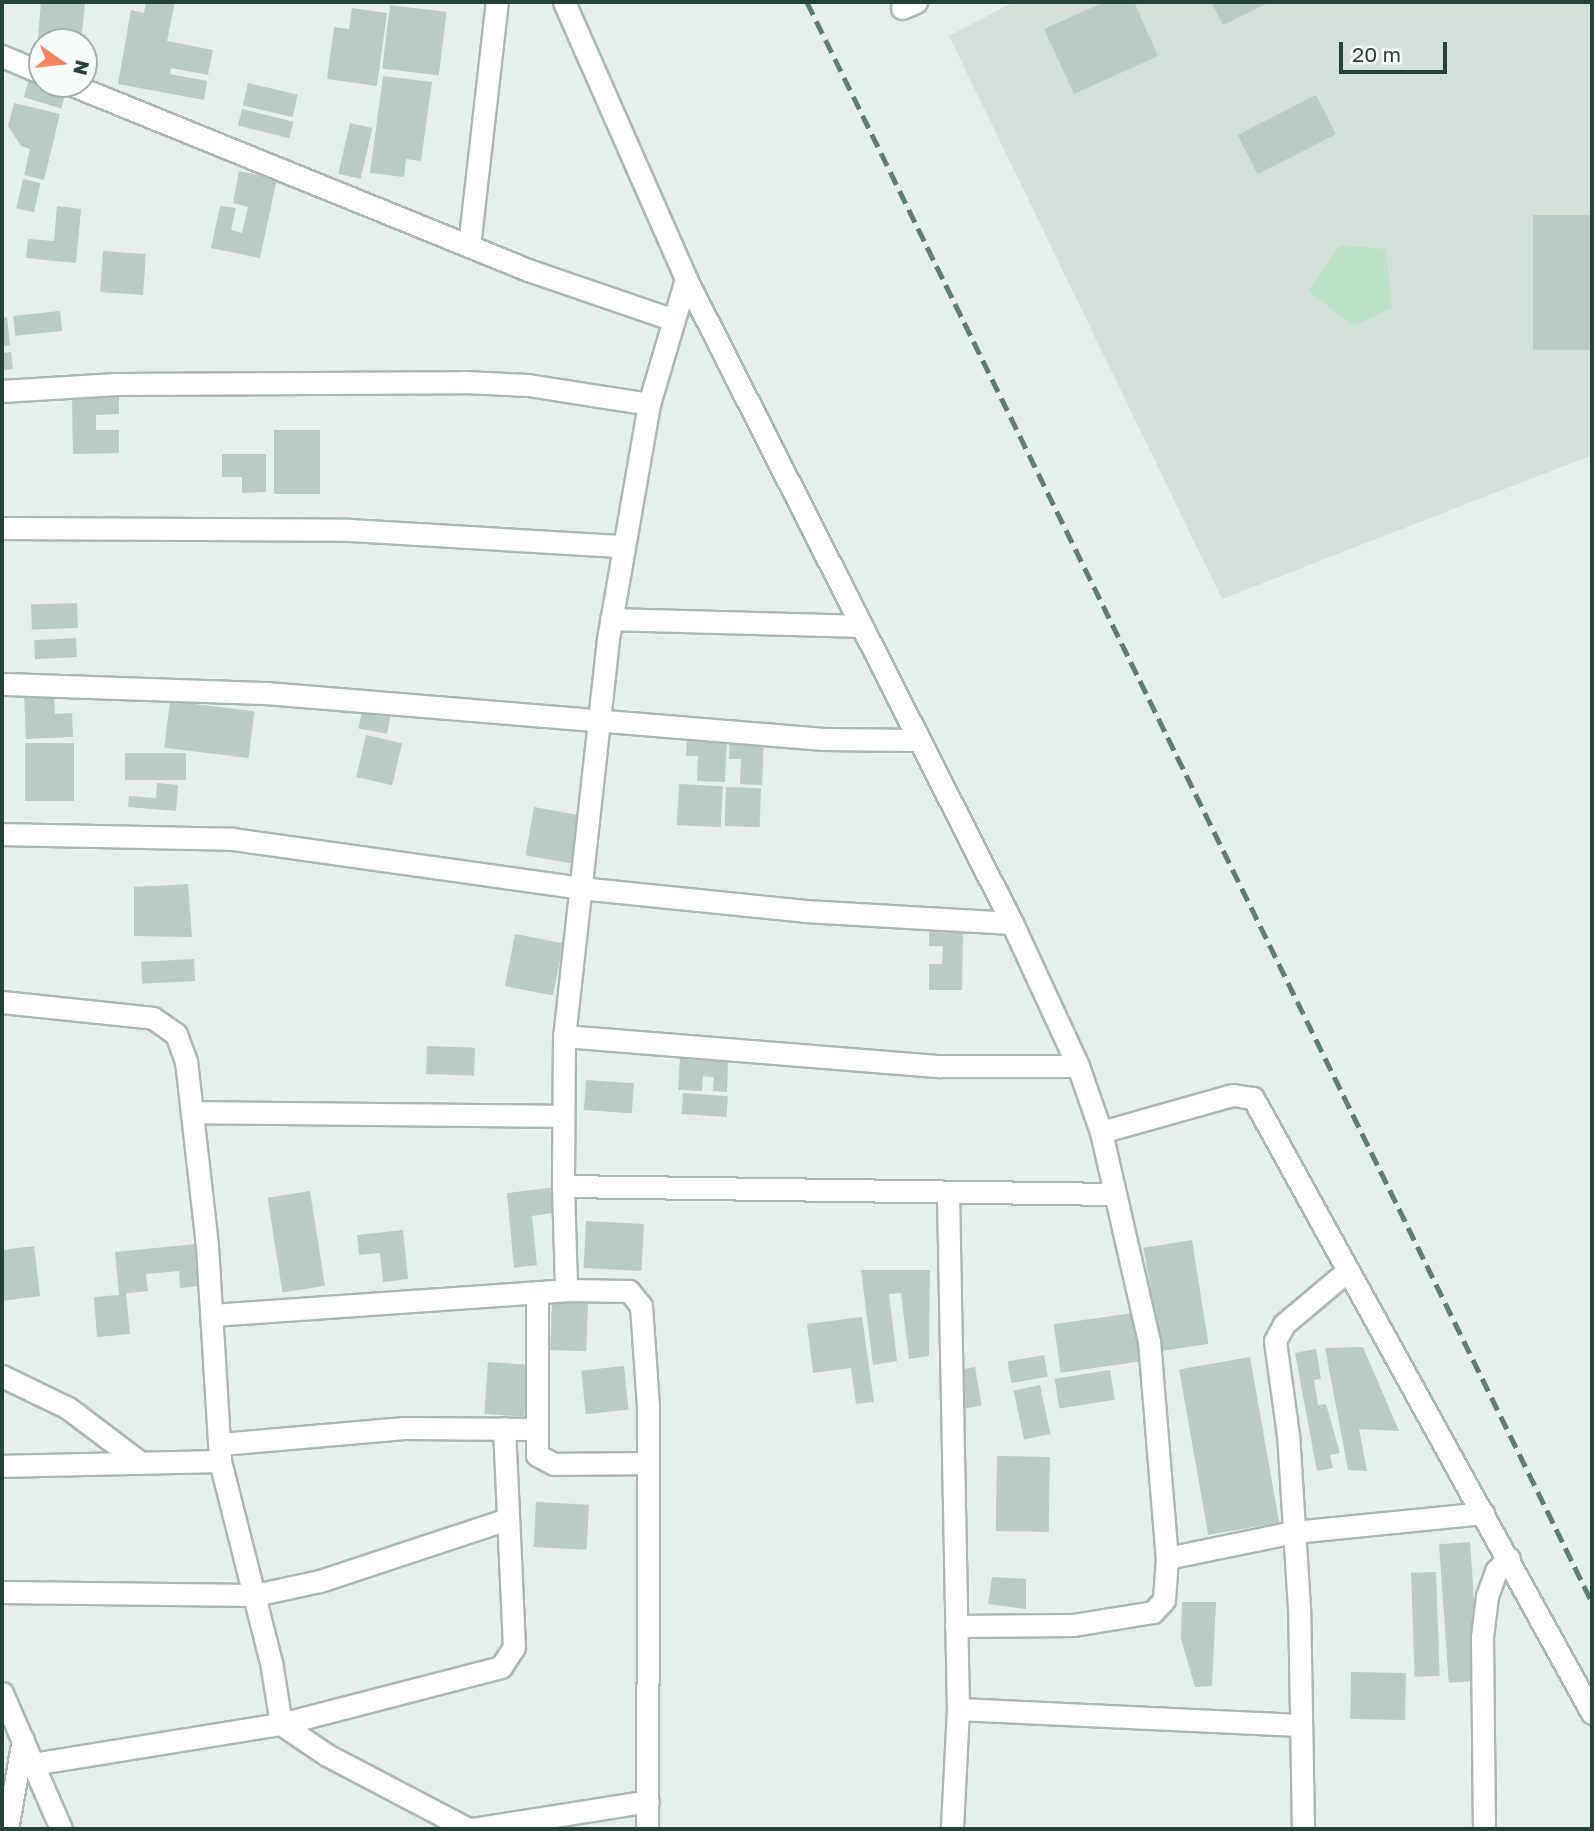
<!DOCTYPE html>
<html>
<head>
<meta charset="utf-8">
<style>
  body { margin:0 }
  #map { position:relative; width:1594px; height:1831px; overflow:hidden; background:#e6efeb; font-family:"Golos Text",sans-serif }
  div>[style] { position:absolute }
  [style*='--x'] { left:calc(var(--x)*1px); top:calc(var(--y)*1px); width:calc(var(--w)*1px); rotate:calc(var(--a)*1deg) }
  .built>* { inset:0; background:#d4dfda }
  .green>* { inset:0; background:#bfe0c8 }
  .building>* { inset:0; background:#bbcac4; transform-origin:0 0 }
  .roads { filter:drop-shadow(2px 0 #a8b8b2) drop-shadow(-2px 0 #a8b8b2) drop-shadow(0 2px #a8b8b2) drop-shadow(0 -2px #a8b8b2) }
  .minor>* { height:21px; margin:-10.5px; padding:0 10.5px; transform-origin:10.5px; border-radius:10.5px; background:#fff }
  .rail>* { height:5px; margin-top:-2.5px; transform-origin:0; background:repeating-linear-gradient(90deg,#5f7d75 0 14px,transparent 0 21px) }
  span { translate:-50% -50%; white-space:nowrap; text-align:center; line-height:1.15; -webkit-text-stroke:5px #f7fbf9; paint-order:stroke }
  .frame { position:absolute; inset:0; border:4px solid #24423a; pointer-events:none }
  .north { position:absolute; left:28px; top:28px; width:70px; height:70px; box-sizing:border-box; background:#f7fbf9; border:2px solid #a3b1ad; border-radius:50%; rotate:104deg; font-size:19px; font-weight:700; line-height:28px; text-align:center; color:#24423a }
  .north::after { content:''; display:block; margin:auto; width:24px; height:32px; background:#f4845f; clip-path:polygon(50% 0,100% 100%,50% 72%,0 100%) }
  .scale { position:absolute; left:1339px; top:42px; width:108px; height:32px; box-sizing:border-box; border:4px solid #24423a; border-top:0; padding-left:9px; font-size:21px; line-height:24px; white-space:nowrap; color:#24423a; -webkit-text-stroke:5px #f7fbf9; paint-order:stroke }
</style>
</head>
<body>
<div id="map">
  <div class="built">
    <div style="clip-path:polygon(1014px 2px,1592px 2px,1592px 455px,1222px 599px,949px 36px)"></div>
  </div>
  <div class="green">
    <div style="clip-path:polygon(1340px 245px,1386px 249px,1392px 308px,1354px 326px,1308px 291px)"></div>
  </div>
  <div class="building">
    <div style="clip-path:polygon(41px 2px,85px 4px,81px 42px,42px 42px,42px 49px,37px 49px)"></div>
    <div style="clip-path:polygon(146px 2px,175px 2px,167px 41px,213px 50px,208px 75px,171px 68px,170px 74px,207px 81px,204px 100px,118px 84px,131px 10px,144px 13px)"></div>
    <div style="clip-path:polygon(1105px 2px,1134px 2px,1158px 56px,1074px 94px,1044px 29px)"></div>
    <div style="clip-path:polygon(1211px 2px,1270px 2px,1223px 25px)"></div>
    <div style="left:390px;top:5px;width:57px;height:64px;rotate:7deg"></div>
    <div style="clip-path:polygon(352px 8px,387px 13px,377px 86px,327px 79px,334px 27px,349px 29px)"></div>
    <div style="clip-path:polygon(383px 76px,432px 82px,421px 161px,406px 159px,404px 177px,370px 173px)"></div>
    <div style="left:29px;top:80px;width:39px;height:18px;rotate:17deg"></div>
    <div style="left:248px;top:83px;width:51px;height:23px;rotate:13deg"></div>
    <div style="left:1316px;top:95px;width:44px;height:88px;rotate:63deg"></div>
    <div style="clip-path:polygon(14px 103px,60px 114px,44px 180px,24px 175px,30px 149px,21px 146px,8px 126px)"></div>
    <div style="left:242px;top:109px;width:53px;height:17px;rotate:14deg"></div>
    <div style="left:350px;top:123px;width:23px;height:52px;rotate:13deg"></div>
    <div style="clip-path:polygon(239px 171px,277px 179px,260px 258px,211px 248px,220px 206px,236px 208px,231px 230px,242px 233px,248px 207px,233px 203px)"></div>
    <div style="left:23px;top:179px;width:18px;height:30px;rotate:13deg"></div>
    <div style="clip-path:polygon(57px 206px,81px 209px,76px 263px,26px 258px,28px 239px,54px 241px)"></div>
    <div style="left:1592px;top:215px;width:135px;height:59px;rotate:90deg"></div>
    <div style="left:103px;top:251px;width:43px;height:41px;rotate:4deg"></div>
    <div style="left:60px;top:311px;width:20px;height:47px;rotate:84deg"></div>
    <div style="clip-path:polygon(7px 317px,10px 345px,2px 346px,2px 318px)"></div>
    <div style="clip-path:polygon(11px 352px,13px 369px,2px 370px,2px 353px)"></div>
    <div style="clip-path:polygon(72px 396px,119px 396px,119px 414px,96px 415px,96px 430px,119px 430px,119px 453px,73px 454px)"></div>
    <div style="left:274px;top:430px;width:46px;height:64px"></div>
    <div style="clip-path:polygon(222px 454px,266px 454px,266px 492px,242px 493px,242px 477px,222px 477px)"></div>
    <div style="left:77px;top:603px;width:25px;height:46px;rotate:88deg"></div>
    <div style="left:76px;top:638px;width:19px;height:42px;rotate:87deg"></div>
    <div style="clip-path:polygon(54px 690px,55px 714px,72px 713px,73px 737px,26px 739px,24px 692px)"></div>
    <div style="left:170px;top:701px;width:85px;height:47px;rotate:7deg"></div>
    <div style="left:363px;top:704px;width:29px;height:25px;rotate:10deg"></div>
    <div style="left:366px;top:735px;width:37px;height:43px;rotate:13deg"></div>
    <div style="clip-path:polygon(687px 735px,727px 736px,725px 782px,697px 781px,698px 756px,686px 756px)"></div>
    <div style="clip-path:polygon(730px 737px,764px 738px,762px 785px,740px 784px,741px 759px,729px 759px)"></div>
    <div style="left:25px;top:743px;width:49px;height:58px"></div>
    <div style="left:125px;top:753px;width:61px;height:27px"></div>
    <div style="clip-path:polygon(157px 783px,178px 785px,176px 811px,128px 807px,129px 796px,156px 798px)"></div>
    <div style="left:679px;top:784px;width:44px;height:41px;rotate:3deg"></div>
    <div style="left:726px;top:787px;width:35px;height:39px;rotate:2deg"></div>
    <div style="left:534px;top:807px;width:47px;height:49px;rotate:10deg"></div>
    <div style="clip-path:polygon(188px 884px,192px 937px,134px 936px,134px 887px)"></div>
    <div style="clip-path:polygon(929px 932px,963px 933px,962px 990px,929px 990px,929px 964px,942px 964px,943px 946px,929px 946px)"></div>
    <div style="left:515px;top:934px;width:49px;height:53px;rotate:11deg"></div>
    <div style="left:194px;top:959px;width:22px;height:53px;rotate:87deg"></div>
    <div style="left:427px;top:1046px;width:48px;height:28px;rotate:2deg"></div>
    <div style="clip-path:polygon(680px 1057px,728px 1060px,727px 1092px,713px 1091px,714px 1077px,703px 1076px,702px 1091px,678px 1090px)"></div>
    <div style="left:586px;top:1080px;width:48px;height:30px;rotate:4deg"></div>
    <div style="left:683px;top:1093px;width:45px;height:21px;rotate:4deg"></div>
    <div style="clip-path:polygon(556px 1187px,559px 1212px,532px 1216px,537px 1265px,514px 1268px,507px 1193px)"></div>
    <div style="left:310px;top:1191px;width:96px;height:43px;rotate:81deg"></div>
    <div style="left:586px;top:1221px;width:58px;height:47px;rotate:3deg"></div>
    <div style="clip-path:polygon(403px 1230px,408px 1279px,383px 1282px,380px 1253px,359px 1255px,357px 1235px)"></div>
    <div style="left:1192px;top:1240px;width:105px;height:49px;rotate:81deg"></div>
    <div style="clip-path:polygon(196px 1244px,200px 1286px,180px 1288px,179px 1271px,146px 1274px,148px 1291px,126px 1293px,130px 1334px,97px 1337px,94px 1297px,119px 1295px,115px 1252px)"></div>
    <div style="clip-path:polygon(34px 1246px,40px 1296px,2px 1301px,2px 1250px)"></div>
    <div style="clip-path:polygon(861px 1270px,930px 1270px,929px 1356px,909px 1359px,901px 1293px,889px 1294px,897px 1361px,873px 1365px)"></div>
    <div style="left:552px;top:1301px;width:36px;height:49px;rotate:2deg"></div>
    <div style="left:1133px;top:1313px;width:49px;height:80px;rotate:82deg"></div>
    <div style="clip-path:polygon(862px 1317px,874px 1402px,856px 1404px,851px 1368px,813px 1373px,807px 1324px)"></div>
    <div style="clip-path:polygon(1363px 1347px,1399px 1431px,1359px 1429px,1367px 1471px,1348px 1470px,1325px 1348px)"></div>
    <div style="clip-path:polygon(1316px 1349px,1321px 1379px,1314px 1380px,1318px 1405px,1326px 1404px,1340px 1453px,1330px 1455px,1333px 1468px,1317px 1471px,1295px 1353px)"></div>
    <div style="left:1044px;top:1355px;width:22px;height:37px;rotate:80deg"></div>
    <div style="left:1250px;top:1357px;width:168px;height:72px;rotate:80deg"></div>
    <div style="left:488px;top:1362px;width:40px;height:52px;rotate:4deg"></div>
    <div style="left:624px;top:1366px;width:44px;height:43px;rotate:84deg"></div>
    <div style="left:975px;top:1367px;width:39px;height:20px;rotate:80deg"></div>
    <div style="left:1110px;top:1370px;width:30px;height:56px;rotate:81deg"></div>
    <div style="left:1040px;top:1385px;width:50px;height:27px;rotate:78deg"></div>
    <div style="left:997px;top:1456px;width:53px;height:75px;rotate:1deg"></div>
    <div style="left:536px;top:1502px;width:53px;height:45px;rotate:3deg"></div>
    <div style="left:1470px;top:1542px;width:139px;height:31px;rotate:86deg"></div>
    <div style="left:1436px;top:1572px;width:104px;height:25px;rotate:88deg"></div>
    <div style="clip-path:polygon(992px 1577px,1026px 1579px,1026px 1609px,988px 1604px)"></div>
    <div style="clip-path:polygon(1182px 1602px,1216px 1602px,1212px 1686px,1195px 1687px,1181px 1639px)"></div>
    <div style="left:1351px;top:1672px;width:55px;height:47px;rotate:1deg"></div>
  </div>
  <div class="roads">
    <div class="minor">
      <div style="--x:564;--y:2;--w:303;--a:66.2"></div>
      <div style="--x:686;--y:279;--w:130;--a:106.5"></div>
      <div style="--x:649;--y:404;--w:239;--a:99.9"></div>
      <div style="--x:608;--y:639;--w:399;--a:96.3"></div>
      <div style="--x:564;--y:1036;--w:150;--a:90.4"></div>
      <div style="--x:563;--y:1186;--w:551;--a:0.83"></div>
      <div style="--x:902;--y:8;--w:15;--a:-23"></div>
      <div style="--x:2;--y:56;--w:43;--a:23"></div>
      <div style="--x:70;--y:84;--w:497;--a:22.1"></div>
      <div style="--x:531;--y:271;--w:148;--a:18.9"></div>
      <div style="--x:469;--y:246;--w:246;--a:-83.5"></div>
      <div style="--x:686;--y:279;--w:722;--a:63.15"></div>
      <div style="--x:1012;--y:923;--w:157;--a:65.2"></div>
      <div style="--x:1078;--y:1066;--w:70;--a:70.8"></div>
      <div style="--x:1101;--y:1132;--w:214;--a:77.1"></div>
      <div style="--x:1149;--y:1341;--w:218;--a:85.3"></div>
      <div style="--x:1167;--y:1558;--w:42;--a:94.1"></div>
      <div style="--x:1164;--y:1600;--w:16;--a:133"></div>
      <div style="--x:1153;--y:1612;--w:80;--a:170.7"></div>
      <div style="--x:1074;--y:1625;--w:118;--a:179.5"></div>
      <div style="--x:2;--y:391;--w:114;--a:-3.5"></div>
      <div style="--x:116;--y:384;--w:348;--a:-0.3"></div>
      <div style="--x:464;--y:382;--w:64;--a:2.7"></div>
      <div style="--x:528;--y:385;--w:122;--a:8.9"></div>
      <div style="--x:2;--y:528;--w:348;--a:0.3"></div>
      <div style="--x:350;--y:530;--w:273;--a:3.4"></div>
      <div style="--x:611;--y:619;--w:251;--a:1.6"></div>
      <div style="--x:2;--y:684;--w:264;--a:2"></div>
      <div style="--x:266;--y:693;--w:559;--a:4.72"></div>
      <div style="--x:823;--y:739;--w:96;--a:0.6"></div>
      <div style="--x:2;--y:834;--w:231;--a:1.2"></div>
      <div style="--x:233;--y:839;--w:350;--a:8"></div>
      <div style="--x:580;--y:888;--w:226;--a:5.8"></div>
      <div style="--x:805;--y:911;--w:207;--a:3.3"></div>
      <div style="--x:2;--y:1002;--w:152;--a:6"></div>
      <div style="--x:153;--y:1018;--w:28;--a:35"></div>
      <div style="--x:176;--y:1034;--w:29;--a:70"></div>
      <div style="--x:186;--y:1061;--w:186;--a:83.5"></div>
      <div style="--x:207;--y:1246;--w:215;--a:86.5"></div>
      <div style="--x:220;--y:1461;--w:207;--a:75.8"></div>
      <div style="--x:271;--y:1662;--w:63;--a:80.8"></div>
      <div style="--x:281;--y:1724;--w:55;--a:34"></div>
      <div style="--x:327;--y:1755;--w:159;--a:27.7"></div>
      <div style="--x:564;--y:1036;--w:377;--a:4.6"></div>
      <div style="--x:940;--y:1066;--w:138;--a:0"></div>
      <div style="--x:192;--y:1112;--w:371;--a:0.6"></div>
      <div style="--x:1101;--y:1132;--w:137;--a:-15.7"></div>
      <div style="--x:1233;--y:1095;--w:20;--a:9"></div>
      <div style="--x:1253;--y:1098;--w:702;--a:61.14"></div>
      <div style="--x:563;--y:1186;--w:104;--a:88.3"></div>
      <div style="--x:566;--y:1290;--w:63;--a:0.9"></div>
      <div style="--x:629;--y:1291;--w:19;--a:51"></div>
      <div style="--x:641;--y:1306;--w:100;--a:86"></div>
      <div style="--x:648;--y:1406;--w:423;--a:90.1"></div>
      <div style="--x:948;--y:1195;--w:514;--a:88.89"></div>
      <div style="--x:958;--y:1709;--w:120;--a:92.9"></div>
      <div style="--x:537;--y:1292;--w:163;--a:90"></div>
      <div style="--x:537;--y:1455;--w:19;--a:28"></div>
      <div style="--x:554;--y:1464;--w:94;--a:-0.6"></div>
      <div style="--x:212;--y:1315;--w:355;--a:-4"></div>
      <div style="--x:2;--y:1376;--w:73;--a:25.9"></div>
      <div style="--x:68;--y:1408;--w:91;--a:37"></div>
      <div style="--x:221;--y:1444;--w:184;--a:-5"></div>
      <div style="--x:404;--y:1428;--w:129;--a:0.4"></div>
      <div style="--x:2;--y:1466;--w:218;--a:-1.3"></div>
      <div style="--x:1167;--y:1558;--w:130;--a:-11.6"></div>
      <div style="--x:1294;--y:1532;--w:190;--a:-5.7"></div>
      <div style="--x:2;--y:1592;--w:253;--a:0.7"></div>
      <div style="--x:255;--y:1595;--w:66;--a:-12.2"></div>
      <div style="--x:320;--y:1581;--w:197;--a:-18.3"></div>
      <div style="--x:2;--y:1693;--w:148;--a:66.5"></div>
      <div style="--x:958;--y:1709;--w:342;--a:2.7"></div>
      <div style="--x:33;--y:1764;--w:251;--a:-9.2"></div>
      <div style="--x:281;--y:1724;--w:227;--a:-14.5"></div>
      <div style="--x:501;--y:1667;--w:24;--a:-57"></div>
      <div style="--x:514;--y:1647;--w:219;--a:-92.6"></div>
      <div style="--x:7;--y:1829;--w:91;--a:-79.9"></div>
      <div style="--x:472;--y:1829;--w:178;--a:-9"></div>
      <div style="--x:1303;--y:1829;--w:221;--a:-91"></div>
      <div style="--x:1299;--y:1608;--w:173;--a:-93.6"></div>
      <div style="--x:1288;--y:1435;--w:95;--a:-97.9"></div>
      <div style="--x:1275;--y:1341;--w:19;--a:-62"></div>
      <div style="--x:1284;--y:1324;--w:81;--a:-40"></div>
      <div style="--x:1484;--y:1829;--w:192;--a:-90.6"></div>
      <div style="--x:1482;--y:1637;--w:41;--a:-83"></div>
      <div style="--x:1487;--y:1596;--w:27;--a:-70"></div>
      <div style="--x:1496;--y:1571;--w:18;--a:-45"></div>
    </div>
  </div>
  <div class="rail">
    <div style="--x:807;--y:2;--w:1782;--a:63.87"></div>
  </div>
  <div class="frame"></div>
  <div class="north">N</div>
  <div class="scale">20 m</div>
</div>
</body>
</html>
